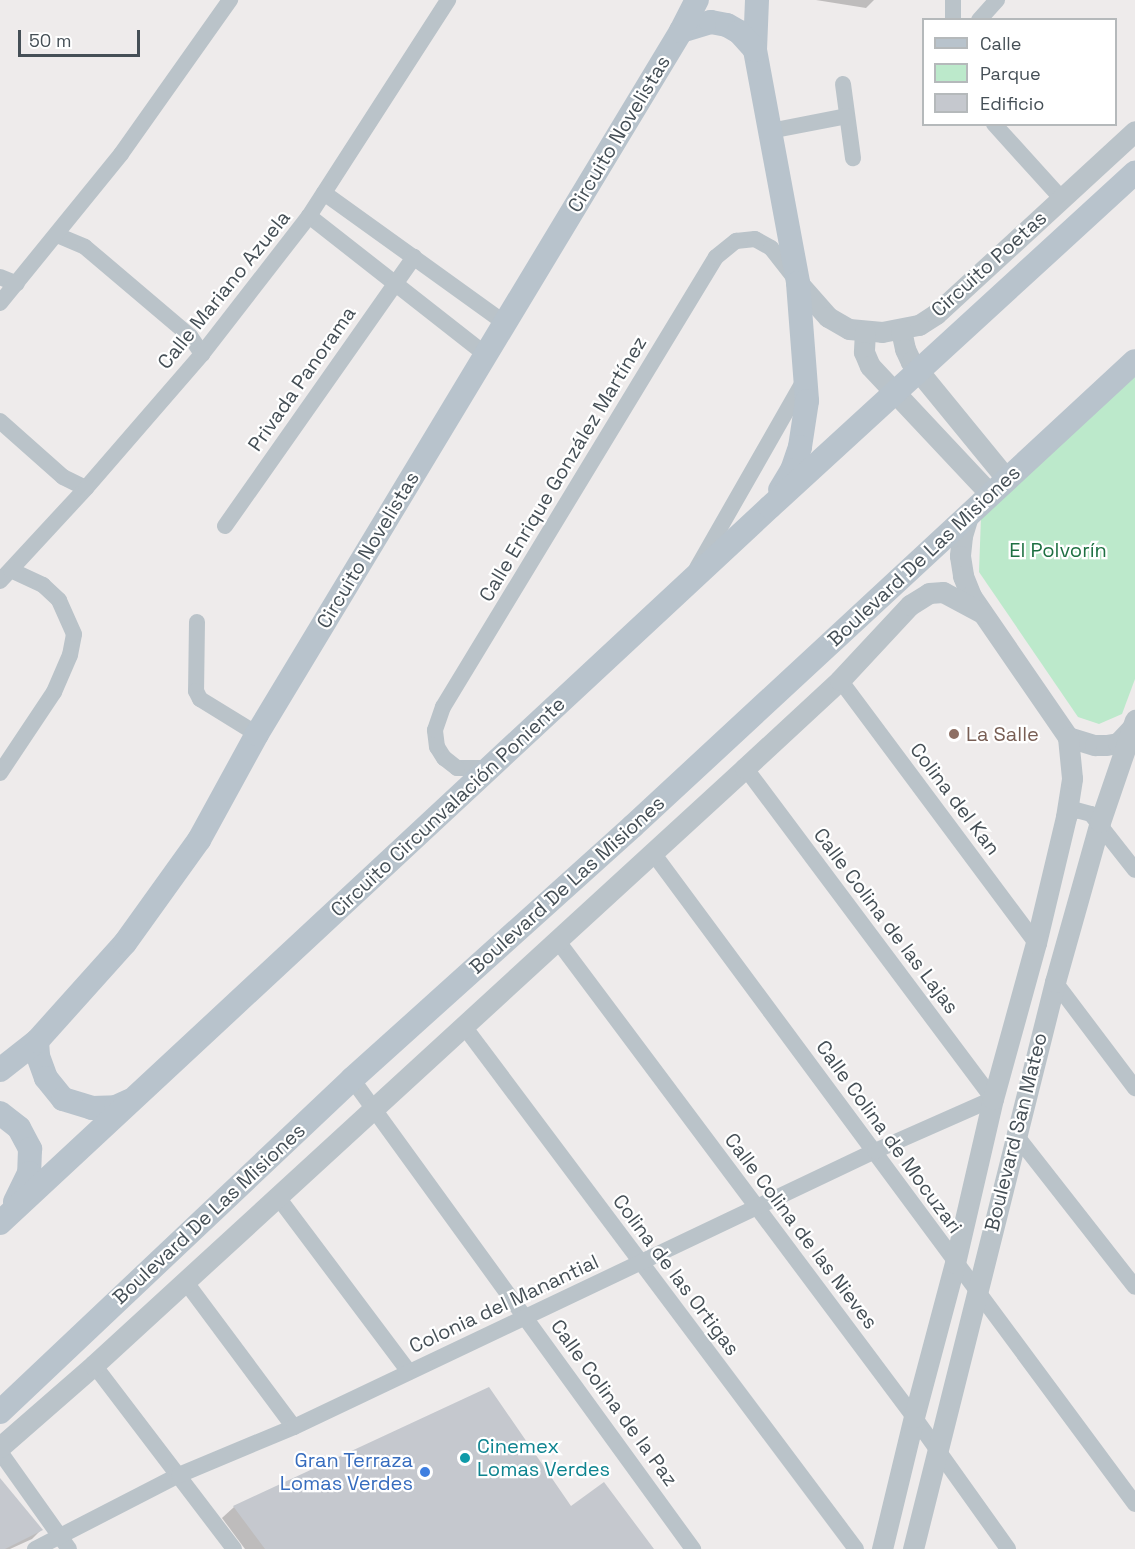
<!DOCTYPE html>
<html>
<head>
<meta charset="utf-8">
<style>
  body { margin:0 }
  #map { position:relative; width:1135px; height:1549px; overflow:hidden; background:#eeebeb; font-family:"Space Grotesk",sans-serif }
  div>[style] { position:absolute }
  [style*='--x'] { left:calc(var(--x)*1px); top:calc(var(--y)*1px); width:calc(var(--w)*1px); rotate:calc(var(--a)*1deg) }
  .green>* { inset:0; background:#bce9cb }
  .shadow>* { inset:0; background:#0003 }
  .building>* { inset:0; background:#c5c8ce }
  .minor>* { height:16px; margin:-8px; padding:0 8px; transform-origin:8px; border-radius:8px; background:#bac3c9 }
  .tertiary>* { height:21px; margin:-10.5px; padding:0 10.5px; transform-origin:10.5px; border-radius:10.5px; background:#bac3c9 }
  .secondary>* { height:24px; margin:-12px; padding:0 12px; transform-origin:12px; border-radius:12px; background:#b8c3cc }
  .dots>* { width:16px; height:16px; translate:-50% -50%; box-sizing:border-box; border:3px solid #fff; border-radius:50% }
  span { translate:-50% -50%; white-space:nowrap; text-align:center; line-height:1.15; -webkit-text-stroke:4.5px #fff; paint-order:stroke }
  .street-label { font-size:20px; color:#454f56 }
  .park-label { font-size:20px; color:#1e7042 }
  .education-label { font-size:20px; color:#785e54 }
  .left { translate:0 -50%; text-align:left }
  .culture-label { font-size:20px; color:#0d838f }
  .shop-label { font-size:20px; color:#366cbe }
  .right { translate:-100% -50%; text-align:right }
  .legend { position:absolute; left:922px; top:18px; width:195px; height:108px; box-sizing:border-box; background:#fff; border:2px solid #b5b9bb; margin:0; padding:8px 10px; list-style:none; font-size:18px; color:#454f56 }
  .legend li { display:flex; align-items:center; gap:12px; height:30px }
  .legend b { width:30px; border:2px solid #b5b9bb }
  .scale { position:absolute; left:18px; top:30px; width:122px; height:27px; box-sizing:border-box; border:3px solid #454f56; border-top:0; padding-left:8px; font-size:18px; line-height:21px; white-space:nowrap; color:#454f56; -webkit-text-stroke:4px #fff; paint-order:stroke }
</style>
</head>
<body>
<div id="map">
  <div class="green">
    <div style="clip-path:polygon(1135px 372px,1135px 679px,1122px 714px,1099px 724px,1078px 717px,979px 572px,981px 517px)"></div>
  </div>
  <div class="shadow">
    <div style="clip-path:polygon(816px 0,874px 0,866px 8px)"></div>
    <div style="clip-path:polygon(0 1480px,41px 1530px,32px 1539px,10px 1549px,0 1549px)"></div>
    <div style="clip-path:polygon(234px 1507px,570px 1508px,652px 1549px,245px 1549px,222px 1518px)"></div>
  </div>
  <div class="building">
    <div style="clip-path:polygon(489px 1387px,571px 1506px,604px 1482px,654px 1549px,265px 1549px,233px 1506px)"></div>
    <div style="clip-path:polygon(0 1478px,43px 1530px,5px 1549px,0 1549px)"></div>
  </div>
  <div class="minor">
    <div style="--x:953;--y:20;--w:20;--a:-90"></div>
    <div style="--x:979;--y:20;--w:27;--a:-48"></div>
    <div style="--x:843;--y:84;--w:75;--a:82.3"></div>
    <div style="--x:994;--y:124;--w:101;--a:47.8"></div>
    <div style="--x:770;--y:131;--w:78;--a:-11"></div>
    <div style="--x:324;--y:193;--w:223;--a:35.7"></div>
    <div style="--x:309;--y:216;--w:225;--a:38.1"></div>
    <div style="--x:57;--y:235;--w:30;--a:23"></div>
    <div style="--x:85;--y:247;--w:138;--a:40.3"></div>
    <div style="--x:190;--y:336;--w:22;--a:56"></div>
    <div style="--x:0;--y:277;--w:18;--a:22"></div>
    <div style="--x:0;--y:303;--w:192;--a:-50.9"></div>
    <div style="--x:121;--y:154;--w:189;--a:-54.7"></div>
    <div style="--x:0;--y:421;--w:84;--a:41.6"></div>
    <div style="--x:63;--y:477;--w:25;--a:26"></div>
    <div style="--x:225;--y:526;--w:329;--a:-54.9"></div>
    <div style="--x:697;--y:568;--w:218;--a:-60.3"></div>
    <div style="--x:0;--y:581;--w:127;--a:-47.2"></div>
    <div style="--x:86;--y:488;--w:177;--a:-49.1"></div>
    <div style="--x:202;--y:354;--w:175;--a:-52.2"></div>
    <div style="--x:309;--y:216;--w:257;--a:-57.2"></div>
    <div style="--x:197;--y:622;--w:69;--a:90.8"></div>
    <div style="--x:196;--y:691;--w:9;--a:63"></div>
    <div style="--x:200;--y:699;--w:67;--a:31.6"></div>
    <div style="--x:840;--y:680;--w:328;--a:53.3"></div>
    <div style="--x:489;--y:768;--w:32;--a:180"></div>
    <div style="--x:457;--y:768;--w:16;--a:-142"></div>
    <div style="--x:444;--y:758;--w:13;--a:-122"></div>
    <div style="--x:437;--y:747;--w:17;--a:-97"></div>
    <div style="--x:435;--y:730;--w:24;--a:-71"></div>
    <div style="--x:443;--y:707;--w:526;--a:-58.76"></div>
    <div style="--x:716;--y:257;--w:26;--a:-39"></div>
    <div style="--x:736;--y:241;--w:19;--a:-6"></div>
    <div style="--x:755;--y:239;--w:18;--a:29"></div>
    <div style="--x:771;--y:248;--w:37;--a:52"></div>
    <div style="--x:0;--y:773;--w:97;--a:-56.3"></div>
    <div style="--x:54;--y:692;--w:40;--a:-66.6"></div>
    <div style="--x:70;--y:655;--w:21;--a:-79"></div>
    <div style="--x:74;--y:634;--w:37;--a:-114"></div>
    <div style="--x:59;--y:600;--w:22;--a:-137"></div>
    <div style="--x:43;--y:585;--w:35;--a:-155"></div>
    <div style="--x:1066;--y:817;--w:12;--a:-35"></div>
    <div style="--x:1076;--y:810;--w:16;--a:15"></div>
    <div style="--x:1091;--y:814;--w:71;--a:51.8"></div>
    <div style="--x:653;--y:853;--w:810;--a:53.48"></div>
    <div style="--x:557;--y:940;--w:596;--a:53.19"></div>
    <div style="--x:914;--y:1417;--w:162;--a:54.5"></div>
    <div style="--x:1055;--y:982;--w:133;--a:53"></div>
    <div style="--x:463;--y:1025;--w:655;--a:53.13"></div>
    <div style="--x:352;--y:1079;--w:581;--a:54.04"></div>
    <div style="--x:1015;--y:1134;--w:194;--a:51.9"></div>
    <div style="--x:277;--y:1196;--w:220;--a:53.1"></div>
    <div style="--x:185;--y:1281;--w:182;--a:53.3"></div>
    <div style="--x:94;--y:1365;--w:231;--a:52.7"></div>
    <div style="--x:0;--y:1452;--w:119;--a:54.6"></div>
    <div style="--x:35;--y:1549;--w:162;--a:-27.2"></div>
    <div style="--x:179;--y:1475;--w:125;--a:-22.7"></div>
    <div style="--x:294;--y:1427;--w:643;--a:-25.41"></div>
    <div style="--x:875;--y:1151;--w:129;--a:-23.8"></div>
    <div style="--x:993;--y:1099;--w:414;--a:-126.8"></div>
  </div>
  <div class="tertiary">
    <div style="--x:798;--y:283;--w:45;--a:48.6"></div>
    <div style="--x:828;--y:317;--w:24;--a:30"></div>
    <div style="--x:849;--y:329;--w:33;--a:5"></div>
    <div style="--x:882;--y:332;--w:38;--a:-11"></div>
    <div style="--x:919;--y:325;--w:20;--a:-33"></div>
    <div style="--x:936;--y:314;--w:270;--a:-42.6"></div>
    <div style="--x:901;--y:330;--w:19;--a:78"></div>
    <div style="--x:905;--y:349;--w:14;--a:65"></div>
    <div style="--x:911;--y:362;--w:150;--a:50.7"></div>
    <div style="--x:865;--y:331;--w:21;--a:93"></div>
    <div style="--x:864;--y:352;--w:15;--a:67"></div>
    <div style="--x:870;--y:366;--w:175;--a:46.8"></div>
    <div style="--x:968;--y:516;--w:21;--a:107"></div>
    <div style="--x:962;--y:536;--w:20;--a:96"></div>
    <div style="--x:960;--y:556;--w:20;--a:81"></div>
    <div style="--x:963;--y:576;--w:22;--a:68"></div>
    <div style="--x:971;--y:596;--w:171;--a:55.5"></div>
    <div style="--x:1068;--y:737;--w:28;--a:17"></div>
    <div style="--x:1095;--y:745;--w:11;--a:0"></div>
    <div style="--x:1106;--y:745;--w:12;--a:-9"></div>
    <div style="--x:1118;--y:743;--w:21;--a:-47"></div>
    <div style="--x:0;--y:1447;--w:125;--a:-41.1"></div>
    <div style="--x:94;--y:1365;--w:883;--a:-42.52"></div>
    <div style="--x:745;--y:768;--w:129;--a:-42.8"></div>
    <div style="--x:840;--y:680;--w:103;--a:-47"></div>
    <div style="--x:910;--y:605;--w:22;--a:-32"></div>
    <div style="--x:929;--y:593;--w:14;--a:-4"></div>
    <div style="--x:943;--y:592;--w:44;--a:28.3"></div>
    <div style="--x:882;--y:1549;--w:136;--a:-76.4"></div>
    <div style="--x:914;--y:1417;--w:159;--a:-75.1"></div>
    <div style="--x:955;--y:1263;--w:168;--a:-77"></div>
    <div style="--x:993;--y:1099;--w:162;--a:-74.6"></div>
    <div style="--x:1036;--y:943;--w:130;--a:-76.6"></div>
    <div style="--x:1066;--y:817;--w:39;--a:-81"></div>
    <div style="--x:1072;--y:778;--w:41;--a:-95.6"></div>
    <div style="--x:913;--y:1549;--w:585;--a:-75.94"></div>
    <div style="--x:1055;--y:982;--w:166;--a:-74.3"></div>
    <div style="--x:1100;--y:822;--w:108;--a:-71.1"></div>
  </div>
  <div class="secondary">
    <div style="--x:757;--y:0;--w:50;--a:92.3"></div>
    <div style="--x:755;--y:50;--w:237;--a:79.5"></div>
    <div style="--x:798;--y:283;--w:118;--a:85.6"></div>
    <div style="--x:807;--y:401;--w:47;--a:98.7"></div>
    <div style="--x:800;--y:447;--w:24;--a:109"></div>
    <div style="--x:792;--y:470;--w:23;--a:121"></div>
    <div style="--x:681;--y:31;--w:31;--a:-17"></div>
    <div style="--x:711;--y:22;--w:16;--a:11"></div>
    <div style="--x:727;--y:25;--w:14;--a:30"></div>
    <div style="--x:739;--y:32;--w:24;--a:48"></div>
    <div style="--x:37;--y:1041;--w:15;--a:86"></div>
    <div style="--x:38;--y:1056;--w:23;--a:70"></div>
    <div style="--x:46;--y:1078;--w:27;--a:51"></div>
    <div style="--x:63;--y:1099;--w:30;--a:17"></div>
    <div style="--x:92;--y:1108;--w:24;--a:-2"></div>
    <div style="--x:116;--y:1107;--w:14;--a:-25"></div>
    <div style="--x:0;--y:1070;--w:47;--a:-38.1"></div>
    <div style="--x:37;--y:1041;--w:132;--a:-48.1"></div>
    <div style="--x:125;--y:943;--w:127;--a:-54.3"></div>
    <div style="--x:199;--y:840;--w:121;--a:-61.3"></div>
    <div style="--x:257;--y:734;--w:821;--a:-58.9"></div>
    <div style="--x:681;--y:31;--w:35;--a:-63"></div>
    <div style="--x:0;--y:1113;--w:24;--a:38"></div>
    <div style="--x:19;--y:1128;--w:24;--a:62"></div>
    <div style="--x:30;--y:1149;--w:24;--a:92"></div>
    <div style="--x:29;--y:1173;--w:32;--a:116"></div>
    <div style="--x:0;--y:1223;--w:1051;--a:-42.92"></div>
    <div style="--x:770;--y:507;--w:495;--a:-42.5"></div>
    <div style="--x:0;--y:1412;--w:485;--a:-43.4"></div>
    <div style="--x:352;--y:1079;--w:378;--a:-42"></div>
    <div style="--x:633;--y:826;--w:684;--a:-42.81"></div>
  </div>
  <div class="dots">
    <div style="left:954px;top:734px;background:#8d6e63"></div>
    <div style="left:465px;top:1458px;background:#0f9aa8"></div>
    <div style="left:425px;top:1472px;background:#3f7fe0"></div>
  </div>
  <div class="street-label">
    <span style="left:619px;top:134px;rotate:-59deg">Circuito Novelistas</span>
    <span style="left:989px;top:264px;rotate:-42deg">Circuito Poetas</span>
    <span style="left:224px;top:290px;rotate:-51deg">Calle Mariano Azuela</span>
    <span style="left:302px;top:379px;rotate:-55deg">Privada Panorama</span>
    <span style="left:563px;top:469px;rotate:-59deg">Calle Enrique González Martínez</span>
    <span style="left:368px;top:550px;rotate:-59deg">Circuito Novelistas</span>
    <span style="left:924px;top:556px;rotate:-43deg">Boulevard De Las Misiones</span>
    <span style="left:955px;top:799px;rotate:53deg">Colina del Kan</span>
    <span style="left:448px;top:807px;rotate:-43deg">Circuito Circunvalación Poniente</span>
    <span style="left:567px;top:885px;rotate:-42deg">Boulevard De Las Misiones</span>
    <span style="left:886px;top:921px;rotate:53deg">Calle Colina de las Lajas</span>
    <span style="left:1016px;top:1132px;rotate:-76deg">Boulevard San Mateo</span>
    <span style="left:889px;top:1137px;rotate:54deg">Calle Colina de Mocuzari</span>
    <span style="left:209px;top:1214px;rotate:-43deg">Boulevard De Las Misiones</span>
    <span style="left:801px;top:1231px;rotate:53deg">Calle Colina de las Nieves</span>
    <span style="left:676px;top:1275px;rotate:53deg">Colina de las Ortigas</span>
    <span style="left:504px;top:1304px;rotate:-25deg">Colonia del Manantial</span>
    <span style="left:614px;top:1403px;rotate:54deg">Calle Colina de la Paz</span>
  </div>
  <div class="park-label">
    <span style="left:1058px;top:550px">El Polvorín</span>
  </div>
  <div class="education-label">
    <span class="left" style="left:966px;top:734px">La Salle</span>
  </div>
  <div class="culture-label">
    <span class="left" style="left:477px;top:1458px">Cinemex<br>Lomas Verdes</span>
  </div>
  <div class="shop-label">
    <span class="right" style="left:413px;top:1472px">Gran Terraza<br>Lomas Verdes</span>
  </div>
  <ul class="legend">
  <li><b style="height:8px;background:#b8c3cc"></b>Calle</li>
  <li><b style="height:16px;background:#bce9cb"></b>Parque</li>
  <li><b style="height:16px;background:#c5c8ce"></b>Edificio</li>
  </ul>
  <div class="scale">50 m</div>
</div>
</body>
</html>
